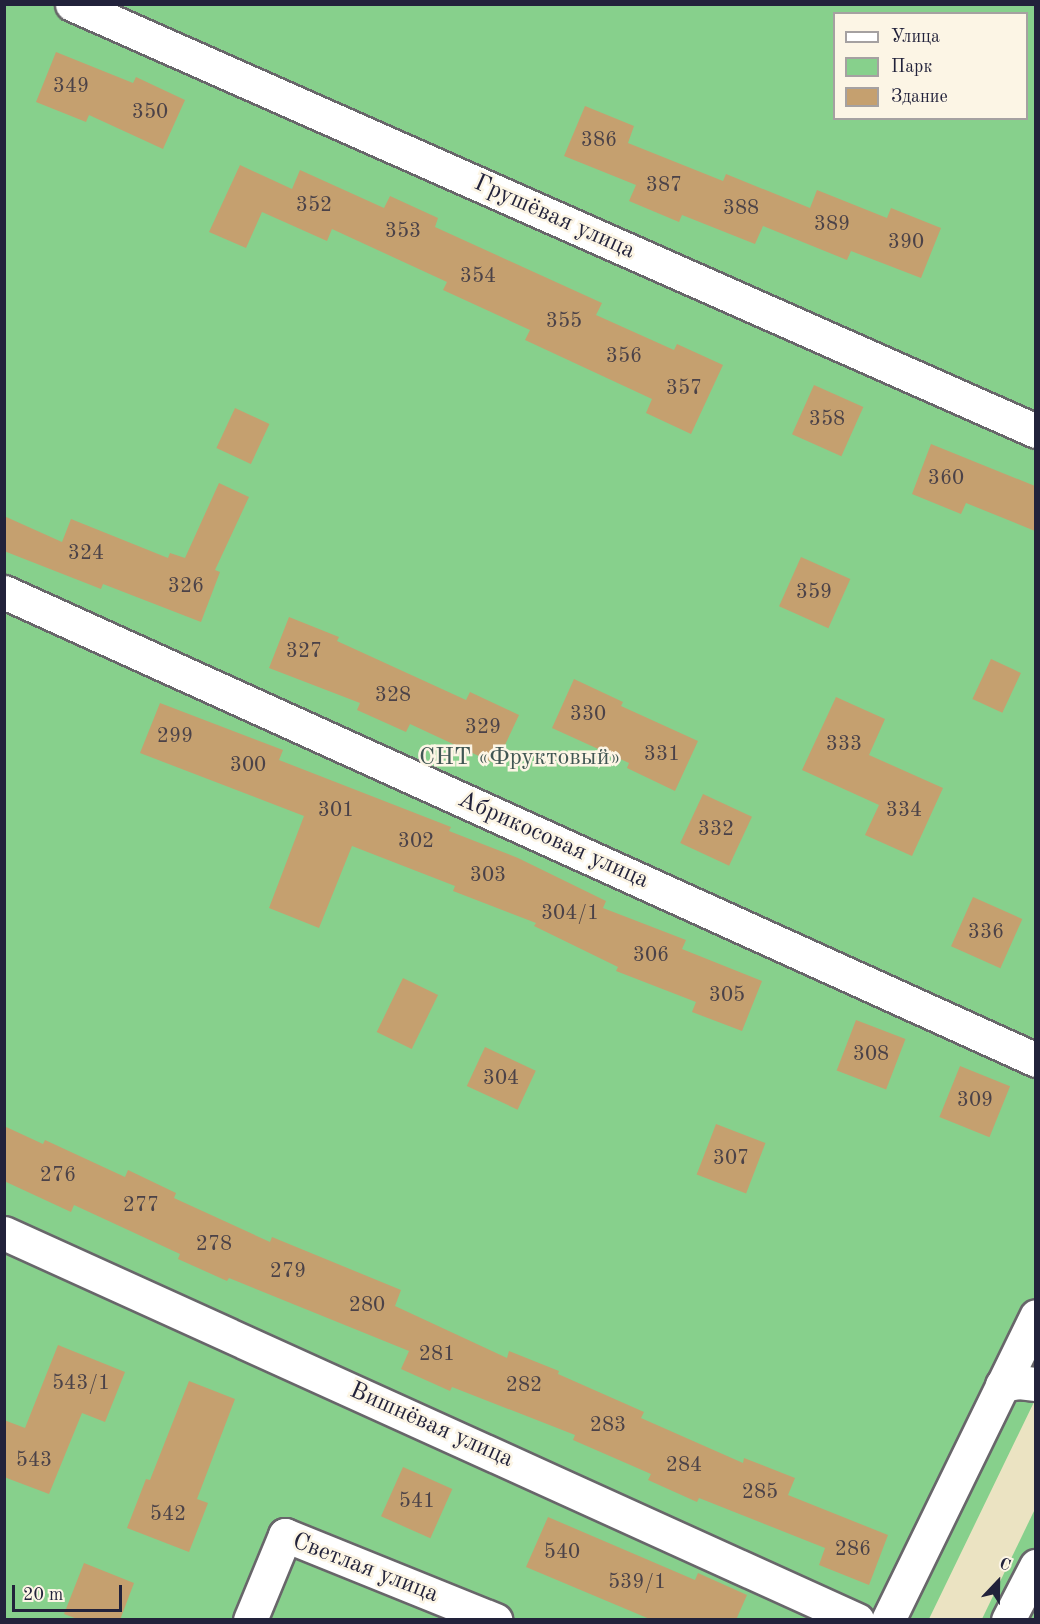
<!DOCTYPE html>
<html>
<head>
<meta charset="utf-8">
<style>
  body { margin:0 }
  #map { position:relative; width:1040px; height:1624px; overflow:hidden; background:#ebe3c2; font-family:"Old Standard TT",serif }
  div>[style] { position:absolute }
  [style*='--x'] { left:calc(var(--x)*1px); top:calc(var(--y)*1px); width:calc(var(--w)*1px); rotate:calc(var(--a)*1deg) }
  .green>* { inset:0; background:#87d08c }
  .building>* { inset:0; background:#c5a06f; transform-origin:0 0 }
  .roads { filter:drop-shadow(2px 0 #68666a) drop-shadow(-2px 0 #68666a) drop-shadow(0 2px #68666a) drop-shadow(0 -2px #68666a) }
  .minor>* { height:33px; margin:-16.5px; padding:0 16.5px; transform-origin:16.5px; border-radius:16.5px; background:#fff }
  span { translate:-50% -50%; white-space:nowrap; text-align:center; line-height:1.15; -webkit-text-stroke:5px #fcf5e5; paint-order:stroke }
  .number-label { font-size:21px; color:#4b4248 }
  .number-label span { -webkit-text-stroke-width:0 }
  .street-label { font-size:24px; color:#22223b }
  .park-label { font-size:24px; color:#405653 }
  .frame { position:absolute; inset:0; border:6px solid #22223b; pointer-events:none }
  .legend { position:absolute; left:833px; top:12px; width:195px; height:108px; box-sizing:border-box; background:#fcf5e5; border:2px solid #a5a1a1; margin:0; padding:8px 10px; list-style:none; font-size:18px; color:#22223b }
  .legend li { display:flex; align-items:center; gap:12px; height:30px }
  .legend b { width:30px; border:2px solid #a5a1a1 }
  .north { position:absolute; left:968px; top:1552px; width:60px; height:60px; -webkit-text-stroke:4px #fcf5e5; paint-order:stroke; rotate:22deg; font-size:16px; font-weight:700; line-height:24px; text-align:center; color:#22223b }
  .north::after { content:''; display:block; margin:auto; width:21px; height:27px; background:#22223b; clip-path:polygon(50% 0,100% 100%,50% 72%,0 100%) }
  .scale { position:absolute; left:12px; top:1585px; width:110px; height:27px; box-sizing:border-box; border:3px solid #22223b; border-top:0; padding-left:8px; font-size:18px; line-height:21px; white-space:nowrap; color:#22223b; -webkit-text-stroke:4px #fcf5e5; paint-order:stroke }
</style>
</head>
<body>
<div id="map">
  <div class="green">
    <div style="clip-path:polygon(evenodd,5px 5px,1035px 5px,1035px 1400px,929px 1619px,5px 1620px,5px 5px,834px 14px,1026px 14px,1026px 118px,834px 118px,834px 14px)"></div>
    <div style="clip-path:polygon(1035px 1509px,1035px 1619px,982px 1619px)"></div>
  </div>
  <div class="building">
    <div style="clip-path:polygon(56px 52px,133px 83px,136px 77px,185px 100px,163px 149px,89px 115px,86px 122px,36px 102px)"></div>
    <div style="clip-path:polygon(585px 106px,634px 126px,628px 143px,723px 181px,726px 174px,810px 208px,817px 190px,887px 218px,891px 208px,941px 228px,921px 278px,851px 251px,847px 260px,763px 226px,755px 244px,682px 215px,679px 222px,629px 201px,636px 185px,564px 156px)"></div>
    <div style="clip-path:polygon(240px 165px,292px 189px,300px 170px,384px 208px,390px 196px,438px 218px,435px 227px,602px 303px,596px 315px,674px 350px,677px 344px,723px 365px,691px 434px,646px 413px,652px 399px,525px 340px,530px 330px,443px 290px,447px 282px,332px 229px,327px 241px,262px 212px,246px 248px,209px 232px)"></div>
    <div style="left:814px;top:385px;width:54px;height:54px;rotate:24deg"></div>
    <div style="left:235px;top:408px;width:38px;height:44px;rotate:25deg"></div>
    <div style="clip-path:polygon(931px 444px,1035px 486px,1035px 531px,966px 503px,961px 514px,912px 494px)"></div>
    <div style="clip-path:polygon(219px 483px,249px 497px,215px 570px,220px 572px,201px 622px,103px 584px,101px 589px,4px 551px,4px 516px,62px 542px,71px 519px,168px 558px,170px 553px,185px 558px)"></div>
    <div style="left:801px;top:557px;width:54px;height:54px;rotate:24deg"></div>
    <div style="clip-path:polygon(289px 617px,339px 637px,337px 641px,466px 700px,470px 692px,519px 715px,496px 764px,410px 724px,406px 732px,357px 710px,360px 703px,269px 668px)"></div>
    <div style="left:991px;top:659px;width:33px;height:44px;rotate:25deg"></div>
    <div style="clip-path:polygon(574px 679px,623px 702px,621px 706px,698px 741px,675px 791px,627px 768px,629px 763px,552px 728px)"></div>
    <div style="clip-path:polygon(836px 697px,885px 719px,869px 755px,943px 788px,912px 856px,865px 835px,879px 805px,802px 770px)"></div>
    <div style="clip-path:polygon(160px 703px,283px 750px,279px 760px,451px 827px,449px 831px,518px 858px,606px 901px,603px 908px,686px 940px,682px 949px,762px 981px,742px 1031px,692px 1012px,696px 1002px,616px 971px,618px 967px,534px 926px,536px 923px,453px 891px,455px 886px,352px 846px,319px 928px,269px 908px,304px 816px,140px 753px)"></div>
    <div style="left:703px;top:794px;width:54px;height:54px;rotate:25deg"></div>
    <div style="left:973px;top:897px;width:54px;height:54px;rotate:24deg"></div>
    <div style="left:403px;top:978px;width:39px;height:60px;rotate:26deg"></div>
    <div style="left:856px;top:1020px;width:53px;height:54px;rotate:21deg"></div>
    <div style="left:485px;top:1047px;width:56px;height:43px;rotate:25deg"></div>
    <div style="left:960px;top:1066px;width:54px;height:55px;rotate:22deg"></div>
    <div style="left:716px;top:1124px;width:53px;height:54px;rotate:21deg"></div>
    <div style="clip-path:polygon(4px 1126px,43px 1144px,45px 1140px,125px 1177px,128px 1170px,176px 1193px,174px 1198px,270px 1242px,272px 1237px,401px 1290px,395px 1306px,507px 1358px,509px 1351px,559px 1371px,558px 1374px,644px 1412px,641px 1418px,743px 1463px,744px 1458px,795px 1478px,788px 1495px,888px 1535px,869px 1585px,819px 1565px,825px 1548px,699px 1498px,697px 1502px,648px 1480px,651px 1474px,573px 1440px,575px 1435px,452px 1387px,450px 1391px,401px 1369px,409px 1351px,229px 1278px,227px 1281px,178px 1259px,180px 1254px,74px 1205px,71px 1212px,4px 1181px)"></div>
    <div style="clip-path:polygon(58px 1345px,125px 1372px,105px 1422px,82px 1413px,49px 1494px,4px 1477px,4px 1420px,25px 1428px)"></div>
    <div style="clip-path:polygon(189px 1381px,235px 1399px,197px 1499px,208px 1503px,189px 1552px,127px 1528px,146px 1479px,150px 1480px)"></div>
    <div style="left:403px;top:1467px;width:54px;height:54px;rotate:24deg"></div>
    <div style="clip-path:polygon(548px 1517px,695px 1580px,698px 1573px,747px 1595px,736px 1620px,652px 1620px,526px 1567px)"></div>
    <div style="clip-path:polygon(84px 1563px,134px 1583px,120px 1620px,80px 1620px,64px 1614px)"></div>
  </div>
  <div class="roads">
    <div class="minor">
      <div style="--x:72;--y:4;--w:1054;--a:23.89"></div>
      <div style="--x:4;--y:592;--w:1133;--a:24.39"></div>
      <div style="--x:4;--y:1233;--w:937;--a:24.4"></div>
      <div style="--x:1002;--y:1385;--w:17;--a:-10"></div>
      <div style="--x:1019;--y:1382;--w:17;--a:7"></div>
      <div style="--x:250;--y:1620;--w:92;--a:-67.6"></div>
      <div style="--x:285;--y:1535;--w:227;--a:22"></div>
      <div style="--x:888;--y:1620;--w:338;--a:-64"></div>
      <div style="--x:1008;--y:1620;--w:61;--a:-62.6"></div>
    </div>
  </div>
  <div class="number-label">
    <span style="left:71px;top:87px">349</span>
    <span style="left:150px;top:113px">350</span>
    <span style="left:599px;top:141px">386</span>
    <span style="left:664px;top:186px">387</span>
    <span style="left:314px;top:206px">352</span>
    <span style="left:741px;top:209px">388</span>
    <span style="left:832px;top:225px">389</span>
    <span style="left:403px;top:232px">353</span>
    <span style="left:906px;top:243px">390</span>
    <span style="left:478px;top:277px">354</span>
    <span style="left:564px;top:322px">355</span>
    <span style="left:624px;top:357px">356</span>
    <span style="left:684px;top:389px">357</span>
    <span style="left:827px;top:420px">358</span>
    <span style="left:946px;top:479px">360</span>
    <span style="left:86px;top:554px">324</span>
    <span style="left:186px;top:587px">326</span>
    <span style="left:814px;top:593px">359</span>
    <span style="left:304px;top:652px">327</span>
    <span style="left:393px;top:696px">328</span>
    <span style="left:588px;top:715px">330</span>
    <span style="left:483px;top:728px">329</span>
    <span style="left:175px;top:737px">299</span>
    <span style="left:844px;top:745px">333</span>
    <span style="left:662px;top:755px">331</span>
    <span style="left:248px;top:766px">300</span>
    <span style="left:336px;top:811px">301</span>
    <span style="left:904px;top:811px">334</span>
    <span style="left:716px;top:830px">332</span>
    <span style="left:416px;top:842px">302</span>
    <span style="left:488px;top:876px">303</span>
    <span style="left:570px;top:914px">304/1</span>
    <span style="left:986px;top:933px">336</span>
    <span style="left:651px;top:956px">306</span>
    <span style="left:727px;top:996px">305</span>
    <span style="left:871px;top:1055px">308</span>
    <span style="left:501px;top:1079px">304</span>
    <span style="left:975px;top:1101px">309</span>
    <span style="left:731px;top:1159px">307</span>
    <span style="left:58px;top:1176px">276</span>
    <span style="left:141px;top:1206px">277</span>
    <span style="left:214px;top:1245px">278</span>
    <span style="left:288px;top:1272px">279</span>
    <span style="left:367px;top:1306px">280</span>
    <span style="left:437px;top:1355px">281</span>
    <span style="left:81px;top:1384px">543/1</span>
    <span style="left:524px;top:1386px">282</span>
    <span style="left:608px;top:1426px">283</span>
    <span style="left:34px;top:1461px">543</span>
    <span style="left:684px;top:1466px">284</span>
    <span style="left:760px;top:1493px">285</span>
    <span style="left:417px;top:1502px">541</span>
    <span style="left:168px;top:1515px">542</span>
    <span style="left:853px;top:1550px">286</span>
    <span style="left:562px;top:1553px">540</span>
    <span style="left:637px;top:1583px">539/1</span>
  </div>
  <div class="street-label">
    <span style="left:554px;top:218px;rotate:24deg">Грушёвая улица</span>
    <span style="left:553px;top:841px;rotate:24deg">Абрикосовая улица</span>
    <span style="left:431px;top:1426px;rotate:24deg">Вишнёвая улица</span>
    <span style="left:365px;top:1569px;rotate:21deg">Светлая улица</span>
  </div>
  <div class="park-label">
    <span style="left:520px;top:759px">СНТ «Фруктовый»</span>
  </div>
  <div class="frame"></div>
  <ul class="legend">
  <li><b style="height:8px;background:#fff"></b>Улица</li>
  <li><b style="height:16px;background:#87d08c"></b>Парк</li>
  <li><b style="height:16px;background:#c5a06f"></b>Здание</li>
  </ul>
  <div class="north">С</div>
  <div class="scale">20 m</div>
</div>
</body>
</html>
